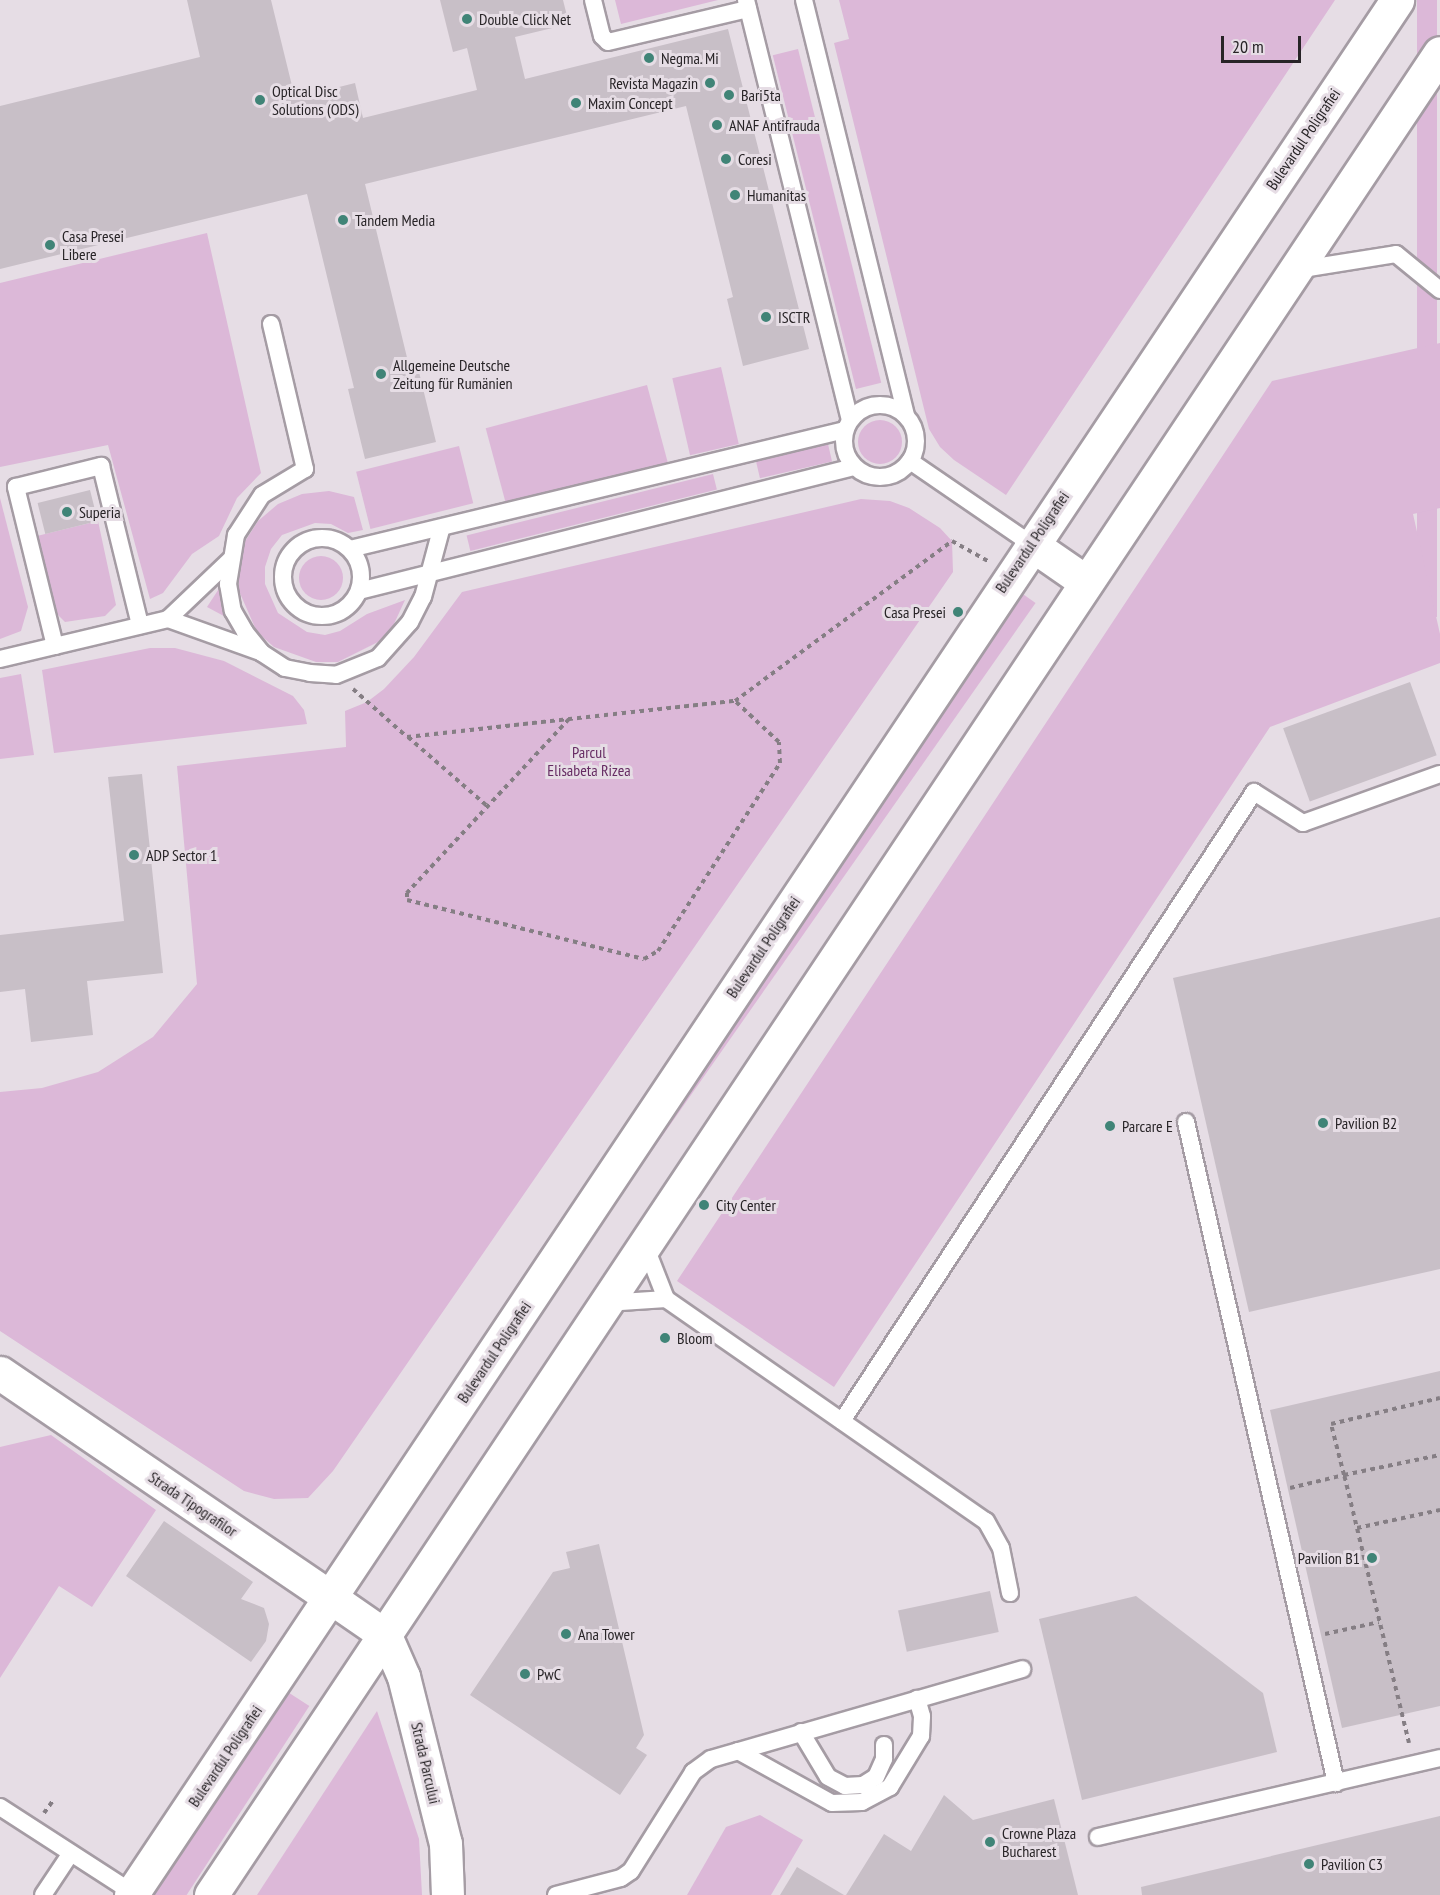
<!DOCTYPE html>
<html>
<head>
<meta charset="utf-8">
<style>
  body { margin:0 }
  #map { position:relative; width:1440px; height:1895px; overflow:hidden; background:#e6dde5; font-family:"PT Sans Narrow",sans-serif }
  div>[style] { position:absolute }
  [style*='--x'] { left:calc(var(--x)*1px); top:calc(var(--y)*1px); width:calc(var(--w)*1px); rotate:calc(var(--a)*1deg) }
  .green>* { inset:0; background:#dcb8d8; transform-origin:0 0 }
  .round { border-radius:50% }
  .building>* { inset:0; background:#c8bfc7; transform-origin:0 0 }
  .path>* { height:4px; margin-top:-2px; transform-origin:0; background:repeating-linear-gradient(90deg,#857e84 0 4.5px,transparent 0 9px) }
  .roads { filter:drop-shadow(2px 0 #a59ca4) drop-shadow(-2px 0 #a59ca4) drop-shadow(0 2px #a59ca4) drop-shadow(0 -2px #a59ca4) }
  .service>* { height:16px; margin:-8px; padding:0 8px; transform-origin:8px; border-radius:8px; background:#fff }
  .service>.ring { margin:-8px; padding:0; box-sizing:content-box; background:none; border:16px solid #fff; border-radius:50% }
  .minor>* { height:32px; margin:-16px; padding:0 16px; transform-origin:16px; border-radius:16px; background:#fff }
  .tertiary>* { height:33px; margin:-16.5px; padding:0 16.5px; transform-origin:16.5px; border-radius:16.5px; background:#fff }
  .secondary>* { height:33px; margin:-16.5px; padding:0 16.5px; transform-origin:16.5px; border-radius:16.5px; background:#fff }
  .dots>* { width:16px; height:16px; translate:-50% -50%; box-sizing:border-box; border:3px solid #e6dde5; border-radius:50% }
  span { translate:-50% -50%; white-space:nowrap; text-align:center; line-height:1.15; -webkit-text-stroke:6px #e6dde5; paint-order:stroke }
  .poi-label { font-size:16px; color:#282427 }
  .left { translate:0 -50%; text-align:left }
  .right { translate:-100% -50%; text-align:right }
  .street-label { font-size:16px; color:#282427 }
  .park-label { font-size:16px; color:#662c63 }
  .scale { position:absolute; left:1221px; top:36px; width:80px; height:27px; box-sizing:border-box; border:3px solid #282427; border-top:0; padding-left:8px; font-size:18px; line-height:21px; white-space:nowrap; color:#282427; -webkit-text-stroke:4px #e6dde5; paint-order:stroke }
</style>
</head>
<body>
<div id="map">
  <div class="green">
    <div style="clip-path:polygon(615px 0,718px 0,621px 24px)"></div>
    <div style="clip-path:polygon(839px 0,1335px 0,1006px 495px,954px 460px,940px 447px,929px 429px,834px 43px,849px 39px)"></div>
    <div style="left:1417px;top:0;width:20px;height:617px"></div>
    <div style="left:798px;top:49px;width:344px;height:26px;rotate:76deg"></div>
    <div style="clip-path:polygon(207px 233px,261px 473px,237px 498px,219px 536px,192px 554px,163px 593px,150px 599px,108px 445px,0 467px,0 283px)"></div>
    <div style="clip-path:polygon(1440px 343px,1440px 508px,1413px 514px,1440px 634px,1440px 663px,1270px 727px,834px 1387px,677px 1281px,1272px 381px)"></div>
    <div style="left:721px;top:367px;width:79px;height:50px;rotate:77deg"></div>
    <div style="left:647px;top:385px;width:80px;height:167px;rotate:75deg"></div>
    <div class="round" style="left:858px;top:420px;width:44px;height:44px"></div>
    <div style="left:828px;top:444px;width:18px;height:74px;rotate:77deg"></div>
    <div style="left:459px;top:446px;width:59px;height:106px;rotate:76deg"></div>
    <div style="left:713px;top:474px;width:16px;height:254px;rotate:76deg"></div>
    <div style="clip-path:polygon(329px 491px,354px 497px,363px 530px,348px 533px,331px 524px,315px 523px,282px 535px,271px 549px,265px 567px,265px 584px,278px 613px,307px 632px,325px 635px,340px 631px,367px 614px,405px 600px,393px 626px,378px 642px,338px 662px,316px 662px,274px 647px,257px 632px,239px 591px,238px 569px,244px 543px,258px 521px,278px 504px,302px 494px)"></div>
    <div style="clip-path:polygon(0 498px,28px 607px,21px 631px,0 639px)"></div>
    <div style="clip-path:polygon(861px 499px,890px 501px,909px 508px,940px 528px,952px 541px,953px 572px,333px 1471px,308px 1498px,274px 1499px,244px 1491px,0 1331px,0 1092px,42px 1088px,98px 1072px,153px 1037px,197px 984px,177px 766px,346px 747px,345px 711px,367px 702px,384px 689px,414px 657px,462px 592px)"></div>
    <div style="clip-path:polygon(98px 521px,116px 605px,105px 616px,65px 622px,54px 611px,37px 536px)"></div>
    <div class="round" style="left:299px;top:556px;width:44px;height:44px"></div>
    <div style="clip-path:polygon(224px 581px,235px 622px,207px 607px)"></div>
    <div style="left:1020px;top:592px;width:19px;height:1123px;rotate:35deg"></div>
    <div style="clip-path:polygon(150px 648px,175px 648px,224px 661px,293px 696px,304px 710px,307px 724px,54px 753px,42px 670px)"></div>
    <div style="clip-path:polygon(21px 674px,34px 755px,0 759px,0 678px)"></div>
    <div style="clip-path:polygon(51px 1435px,156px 1510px,92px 1607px,59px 1586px,0 1678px,0 1447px)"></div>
    <div style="left:280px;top:1687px;width:35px;height:250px;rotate:33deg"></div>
    <div style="clip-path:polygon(377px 1711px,419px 1839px,422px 1895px,257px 1895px)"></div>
    <div style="clip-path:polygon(760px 1815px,803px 1840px,771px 1895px,687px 1895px,726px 1827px)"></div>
  </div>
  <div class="building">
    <div style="clip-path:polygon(187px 0,271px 0,295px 98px,355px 83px,363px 118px,477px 90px,467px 48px,453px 52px,440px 0,563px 0,569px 24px,515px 37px,525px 79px,728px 29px,809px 349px,743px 366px,727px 299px,733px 297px,686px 106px,365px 184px,411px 374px,419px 372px,436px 442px,365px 459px,348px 389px,354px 388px,307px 194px,0 269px,0 106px,200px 57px)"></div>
    <div style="left:90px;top:490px;width:32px;height:54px;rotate:76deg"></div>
    <div style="left:1410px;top:682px;width:78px;height:135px;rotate:70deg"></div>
    <div style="clip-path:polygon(142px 774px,163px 973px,87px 981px,93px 1035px,31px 1042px,25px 989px,0 992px,0 935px,124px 921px,108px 777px)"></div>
    <div style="clip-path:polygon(1440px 917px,1440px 1269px,1249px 1312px,1173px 978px)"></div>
    <div style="clip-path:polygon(1440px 1371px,1440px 1706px,1342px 1728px,1270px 1410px)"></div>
    <div style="clip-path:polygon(164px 1521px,253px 1582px,241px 1599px,264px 1608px,269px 1624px,266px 1641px,251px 1662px,126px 1576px)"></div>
    <div style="clip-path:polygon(599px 1544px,644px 1735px,636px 1748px,647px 1755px,620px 1795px,470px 1695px,553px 1572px,570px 1568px,566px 1552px)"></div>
    <div style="left:990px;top:1591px;width:42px;height:94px;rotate:78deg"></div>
    <div style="clip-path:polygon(1136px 1596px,1263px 1693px,1277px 1752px,1082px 1800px,1039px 1619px)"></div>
    <div style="clip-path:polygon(944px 1795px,973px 1820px,1054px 1799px,1078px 1895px,846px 1895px,884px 1834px,911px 1851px)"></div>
    <div style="clip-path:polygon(1440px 1816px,1440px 1895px,1142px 1895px,1141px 1887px)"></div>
    <div style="clip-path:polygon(797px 1867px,844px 1895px,780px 1895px)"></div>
  </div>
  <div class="path">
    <div style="--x:353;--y:689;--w:72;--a:41.6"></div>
    <div style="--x:407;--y:737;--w:330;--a:-6.3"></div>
    <div style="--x:735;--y:701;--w:270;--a:-36.4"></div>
    <div style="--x:952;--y:541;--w:41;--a:29.1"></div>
    <div style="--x:569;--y:719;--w:238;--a:133"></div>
    <div style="--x:407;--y:893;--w:7;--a:90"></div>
    <div style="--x:407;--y:900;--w:244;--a:14"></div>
    <div style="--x:644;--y:959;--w:16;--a:-30"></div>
    <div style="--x:658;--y:951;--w:224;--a:-57"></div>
    <div style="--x:780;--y:763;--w:21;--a:-93"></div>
    <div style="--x:779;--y:742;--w:60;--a:-137"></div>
    <div style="--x:408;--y:737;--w:105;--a:41.1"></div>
    <div style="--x:1290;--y:1488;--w:56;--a:-13.5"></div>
    <div style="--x:1344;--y:1475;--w:53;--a:-104.3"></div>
    <div style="--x:1331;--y:1424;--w:112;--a:-13.4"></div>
    <div style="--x:1357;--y:1528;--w:85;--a:-12.2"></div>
    <div style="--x:1325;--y:1634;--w:55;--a:-12.5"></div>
    <div style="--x:1409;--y:1743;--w:276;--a:-103.6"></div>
    <div style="--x:1344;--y:1475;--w:98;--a:-11.8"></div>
    <div style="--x:44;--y:1813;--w:17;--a:-54"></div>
  </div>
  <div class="roads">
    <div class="service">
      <div style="--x:593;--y:0;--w:37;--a:76"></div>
      <div style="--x:602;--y:36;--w:8;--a:45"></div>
      <div style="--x:608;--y:42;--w:144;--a:-13.3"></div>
      <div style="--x:746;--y:0;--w:433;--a:76.1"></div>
      <div style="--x:804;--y:0;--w:428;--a:76.2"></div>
      <div style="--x:1296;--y:270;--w:101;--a:-9.1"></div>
      <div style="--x:1396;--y:254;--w:57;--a:39.3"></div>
      <div style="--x:271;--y:324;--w:149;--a:76.8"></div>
      <div style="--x:305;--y:469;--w:50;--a:148.8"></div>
      <div style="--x:262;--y:495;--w:48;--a:123"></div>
      <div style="--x:236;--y:535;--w:50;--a:99.3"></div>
      <div style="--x:228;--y:584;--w:27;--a:80"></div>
      <div style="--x:233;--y:611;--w:24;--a:60"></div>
      <div style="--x:245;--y:632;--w:27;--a:51"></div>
      <div style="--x:262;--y:653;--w:27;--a:33"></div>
      <div style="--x:285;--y:668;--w:25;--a:11"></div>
      <div style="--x:310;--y:673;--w:26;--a:4"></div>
      <div style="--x:336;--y:675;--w:45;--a:-22"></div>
      <div style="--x:378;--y:658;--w:48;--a:-48.4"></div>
      <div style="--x:410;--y:622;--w:28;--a:-63"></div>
      <div style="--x:423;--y:597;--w:69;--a:-75"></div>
      <div class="ring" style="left:844px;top:405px;width:56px;height:56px"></div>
      <div style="--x:910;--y:461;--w:147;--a:34.4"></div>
      <div class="ring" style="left:283px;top:538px;width:62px;height:62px"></div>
      <div style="--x:350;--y:549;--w:509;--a:-13.52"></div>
      <div style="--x:359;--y:591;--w:510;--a:-14.06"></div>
      <div style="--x:168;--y:619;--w:98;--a:19.7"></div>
      <div style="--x:55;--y:646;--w:164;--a:-103.8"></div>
      <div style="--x:16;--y:487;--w:88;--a:-13.9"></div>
      <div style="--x:101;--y:466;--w:164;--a:76.2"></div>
      <div style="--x:0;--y:659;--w:173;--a:-13.4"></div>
      <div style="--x:168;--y:619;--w:86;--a:-43.6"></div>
      <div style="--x:1186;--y:1122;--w:678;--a:77.21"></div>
      <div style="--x:645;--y:1245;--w:58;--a:68.7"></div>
      <div style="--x:666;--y:1299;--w:389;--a:34.8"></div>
      <div style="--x:986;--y:1521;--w:31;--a:61"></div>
      <div style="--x:1001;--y:1548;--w:46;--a:78.7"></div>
      <div style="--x:606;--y:1303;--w:60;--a:-3.8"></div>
      <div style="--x:842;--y:1421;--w:752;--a:-56.77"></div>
      <div style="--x:1254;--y:792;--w:58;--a:32.3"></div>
      <div style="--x:1303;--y:823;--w:145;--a:-19.7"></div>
      <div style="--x:801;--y:1732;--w:52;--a:59"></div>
      <div style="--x:828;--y:1777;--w:19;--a:28"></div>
      <div style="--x:845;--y:1786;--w:18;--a:-3"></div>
      <div style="--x:863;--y:1785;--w:15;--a:-32"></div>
      <div style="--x:876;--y:1777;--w:20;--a:-66"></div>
      <div style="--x:884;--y:1759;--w:14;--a:-90"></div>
      <div style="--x:738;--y:1751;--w:107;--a:29"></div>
      <div style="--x:832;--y:1803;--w:30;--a:-2"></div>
      <div style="--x:862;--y:1802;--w:32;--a:-28"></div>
      <div style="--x:890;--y:1787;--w:60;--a:-58.7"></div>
      <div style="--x:921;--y:1736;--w:20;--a:-87"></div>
      <div style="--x:922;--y:1716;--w:18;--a:-106"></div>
      <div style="--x:0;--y:1807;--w:158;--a:32.9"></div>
      <div style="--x:1098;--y:1837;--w:351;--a:-13"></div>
      <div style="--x:43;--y:1895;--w:50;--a:-56.3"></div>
      <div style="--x:556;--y:1895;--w:67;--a:-14.7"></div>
      <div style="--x:621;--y:1878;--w:12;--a:-35"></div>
      <div style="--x:631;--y:1871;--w:117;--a:-57.9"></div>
      <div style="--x:693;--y:1772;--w:22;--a:-36"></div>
      <div style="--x:711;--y:1759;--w:324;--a:-16.1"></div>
    </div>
    <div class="minor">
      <div style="--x:331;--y:1598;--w:67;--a:34.6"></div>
      <div style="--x:386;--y:1636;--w:45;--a:66.3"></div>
      <div style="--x:404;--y:1677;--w:172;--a:75.9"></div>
      <div style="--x:446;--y:1844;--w:51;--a:87.8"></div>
    </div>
    <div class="tertiary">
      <div style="--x:0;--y:1373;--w:400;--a:34.2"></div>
    </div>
    <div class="secondary">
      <div style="--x:1031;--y:544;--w:67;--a:34.6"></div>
      <div style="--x:131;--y:1895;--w:2279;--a:-56.25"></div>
      <div style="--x:211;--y:1895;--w:2214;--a:-56.29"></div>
    </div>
  </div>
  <div class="dots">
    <div style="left:467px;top:19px;background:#408477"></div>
    <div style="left:649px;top:58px;background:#408477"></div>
    <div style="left:710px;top:83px;background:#408477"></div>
    <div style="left:729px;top:95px;background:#408477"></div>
    <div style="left:260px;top:100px;background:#408477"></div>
    <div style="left:576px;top:103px;background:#408477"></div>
    <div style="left:717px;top:125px;background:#408477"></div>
    <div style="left:726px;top:159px;background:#408477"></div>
    <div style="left:735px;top:195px;background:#408477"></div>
    <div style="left:343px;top:220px;background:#408477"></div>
    <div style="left:50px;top:245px;background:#408477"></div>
    <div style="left:766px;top:317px;background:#408477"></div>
    <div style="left:381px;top:374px;background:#408477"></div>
    <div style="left:67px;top:512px;background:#408477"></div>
    <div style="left:958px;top:612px;background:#408477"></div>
    <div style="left:134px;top:855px;background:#408477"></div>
    <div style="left:1323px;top:1123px;background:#408477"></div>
    <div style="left:1110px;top:1126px;background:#408477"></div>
    <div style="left:704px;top:1205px;background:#408477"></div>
    <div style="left:665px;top:1338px;background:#408477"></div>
    <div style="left:1372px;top:1558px;background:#408477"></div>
    <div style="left:566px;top:1634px;background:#408477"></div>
    <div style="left:525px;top:1674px;background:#408477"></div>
    <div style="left:990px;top:1842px;background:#408477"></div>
    <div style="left:1309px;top:1864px;background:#408477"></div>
  </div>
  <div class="poi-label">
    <span class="left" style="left:479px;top:19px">Double Click Net</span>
    <span class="left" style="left:661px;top:58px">Negma. Mi</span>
    <span class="right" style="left:698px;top:83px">Revista Magazin</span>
    <span class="left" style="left:272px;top:100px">Optical Disc<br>Solutions (ODS)</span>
    <span class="left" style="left:741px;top:95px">Bari5ta</span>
    <span class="left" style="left:588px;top:103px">Maxim Concept</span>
    <span class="left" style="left:729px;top:125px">ANAF Antifrauda</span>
    <span class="left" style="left:738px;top:159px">Coresi</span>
    <span class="left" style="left:747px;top:195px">Humanitas</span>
    <span class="left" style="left:355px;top:220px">Tandem Media</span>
    <span class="left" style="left:62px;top:245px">Casa Presei<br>Libere</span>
    <span class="left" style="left:778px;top:317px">ISCTR</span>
    <span class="left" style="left:393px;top:374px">Allgemeine Deutsche<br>Zeitung für Rumänien</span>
    <span class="left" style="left:79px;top:512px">Superia</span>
    <span class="right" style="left:946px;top:612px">Casa Presei</span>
    <span class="left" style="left:146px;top:855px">ADP Sector 1</span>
    <span class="left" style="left:1335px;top:1123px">Pavilion B2</span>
    <span class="left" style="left:1122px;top:1126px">Parcare E</span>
    <span class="left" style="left:716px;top:1205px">City Center</span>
    <span class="left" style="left:677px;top:1338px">Bloom</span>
    <span class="right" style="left:1360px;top:1558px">Pavilion B1</span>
    <span class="left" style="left:578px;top:1634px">Ana Tower</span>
    <span class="left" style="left:537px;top:1674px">PwC</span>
    <span class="left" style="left:1002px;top:1842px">Crowne Plaza<br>Bucharest</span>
    <span class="left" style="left:1321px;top:1864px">Pavilion C3</span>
  </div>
  <div class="street-label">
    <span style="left:1303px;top:139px;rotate:-56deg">Bulevardul Poligrafiei</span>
    <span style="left:1032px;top:542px;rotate:-56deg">Bulevardul Poligrafiei</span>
    <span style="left:763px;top:947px;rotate:-56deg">Bulevardul Poligrafiei</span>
    <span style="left:494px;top:1352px;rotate:-56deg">Bulevardul Poligrafiei</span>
    <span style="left:193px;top:1504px;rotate:34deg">Strada Tipografilor</span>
    <span style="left:225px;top:1756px;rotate:-56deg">Bulevardul Poligrafiei</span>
    <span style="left:426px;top:1763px;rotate:77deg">Strada Parcului</span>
  </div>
  <div class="park-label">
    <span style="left:589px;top:761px">Parcul<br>Elisabeta Rizea</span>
  </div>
  <div class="scale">20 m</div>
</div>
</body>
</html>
